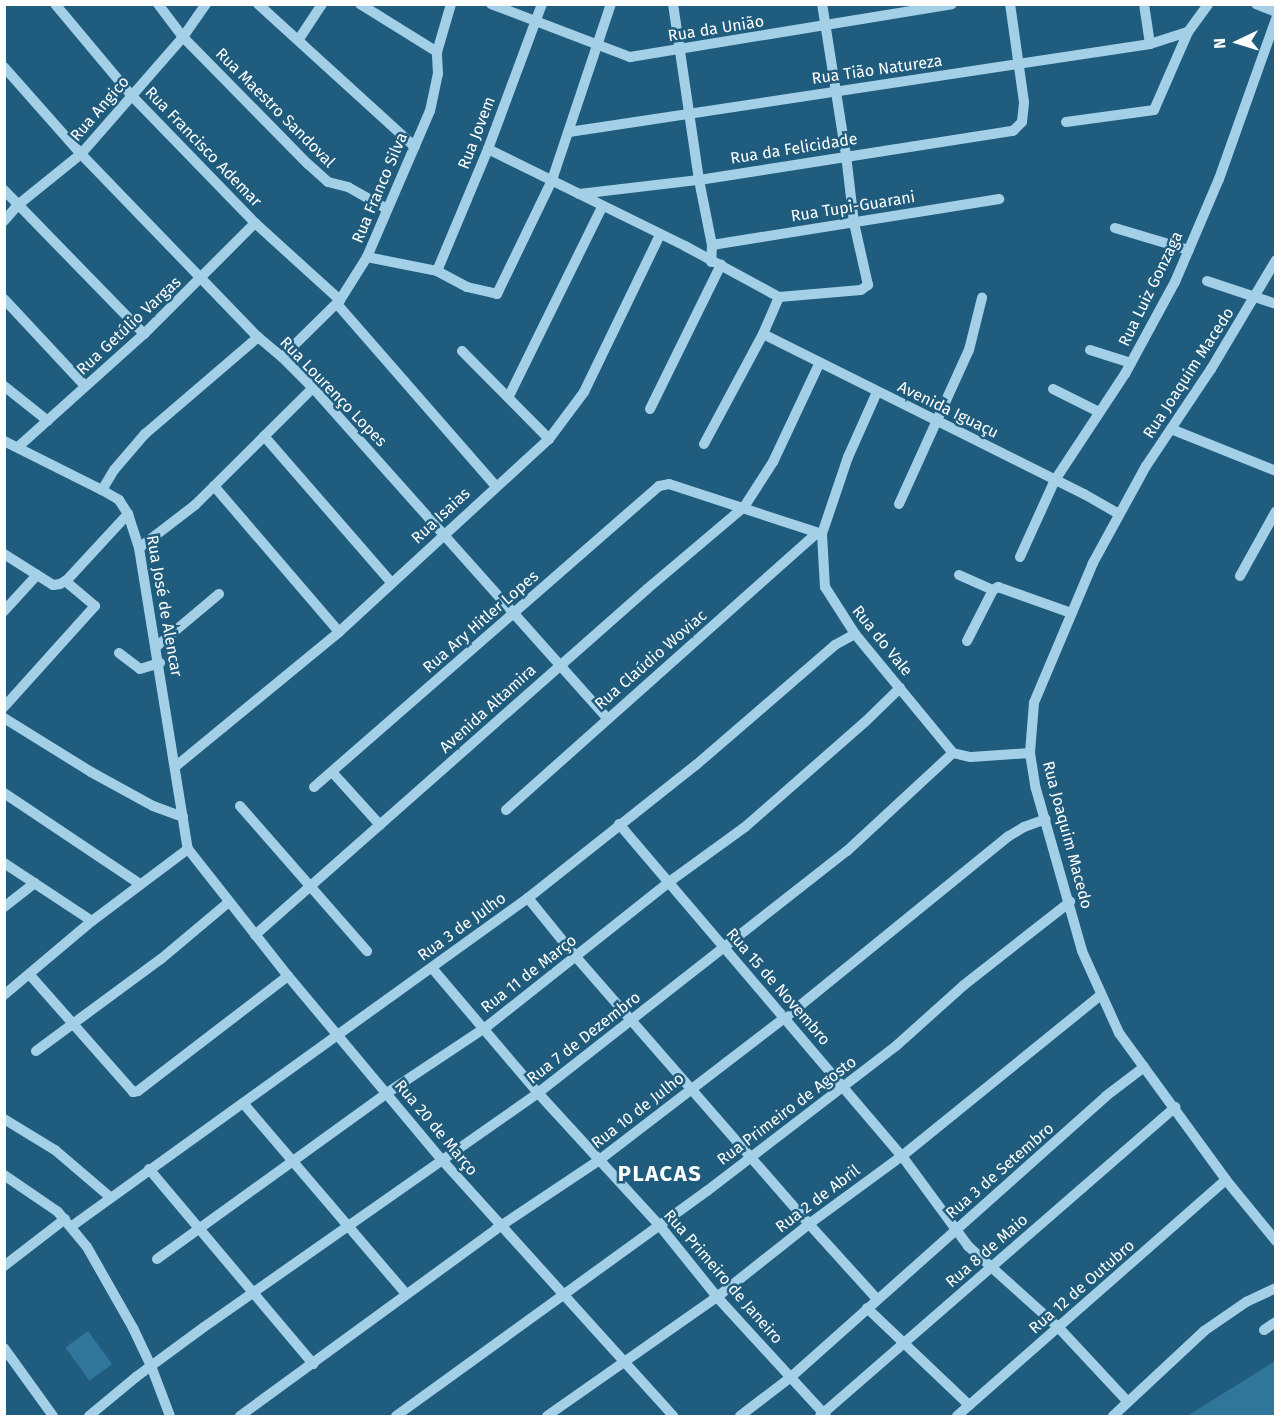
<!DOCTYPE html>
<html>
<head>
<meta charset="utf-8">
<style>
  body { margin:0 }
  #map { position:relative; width:1280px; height:1421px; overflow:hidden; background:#1f5c7d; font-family:"Fira Sans",sans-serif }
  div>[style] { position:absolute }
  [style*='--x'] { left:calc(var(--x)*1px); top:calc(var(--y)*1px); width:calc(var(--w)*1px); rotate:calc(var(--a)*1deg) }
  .green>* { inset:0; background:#2f769a; transform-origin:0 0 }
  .minor>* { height:10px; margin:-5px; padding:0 5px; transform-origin:5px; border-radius:5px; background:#a3d0e7 }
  span { translate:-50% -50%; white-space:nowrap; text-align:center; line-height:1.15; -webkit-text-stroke:5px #1f5c7d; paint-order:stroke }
  .street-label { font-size:16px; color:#fff }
  .district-label { font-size:22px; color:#fff; font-weight:700; letter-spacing:1.5px }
  .frame { position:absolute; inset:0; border:6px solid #fff; pointer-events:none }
  .north { position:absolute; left:1208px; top:12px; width:60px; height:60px; -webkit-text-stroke:4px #1f5c7d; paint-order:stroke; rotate:266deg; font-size:16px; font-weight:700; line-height:24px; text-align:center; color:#fff }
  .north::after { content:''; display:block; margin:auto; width:21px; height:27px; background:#fff; clip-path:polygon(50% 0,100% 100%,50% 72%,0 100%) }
</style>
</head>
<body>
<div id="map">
  <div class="green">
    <div style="left:88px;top:1331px;width:41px;height:28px;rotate:54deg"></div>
    <div style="clip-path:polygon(1275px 1361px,1275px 1416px,1187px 1416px,1256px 1373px)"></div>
  </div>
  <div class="minor">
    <div style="--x:55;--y:4;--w:120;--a:50.1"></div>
    <div style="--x:132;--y:96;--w:177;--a:45.9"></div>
    <div style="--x:255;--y:223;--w:115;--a:42.2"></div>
    <div style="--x:158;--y:4;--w:41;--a:52.9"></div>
    <div style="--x:183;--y:37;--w:178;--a:45.5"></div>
    <div style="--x:308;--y:164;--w:27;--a:42"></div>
    <div style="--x:328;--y:182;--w:21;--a:14"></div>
    <div style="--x:348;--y:187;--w:45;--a:29.4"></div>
    <div style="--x:258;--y:4;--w:212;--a:42.3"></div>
    <div style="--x:360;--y:4;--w:91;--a:31.9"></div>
    <div style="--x:491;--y:4;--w:149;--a:20.9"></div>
    <div style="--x:630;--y:57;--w:326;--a:-9.3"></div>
    <div style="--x:673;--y:4;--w:178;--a:81.6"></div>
    <div style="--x:699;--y:180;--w:66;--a:78.7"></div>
    <div style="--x:712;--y:245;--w:17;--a:93"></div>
    <div style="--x:1144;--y:4;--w:40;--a:81.5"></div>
    <div style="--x:1256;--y:4;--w:22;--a:22"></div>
    <div style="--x:299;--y:39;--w:42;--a:-56.7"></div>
    <div style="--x:4;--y:67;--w:116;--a:48.5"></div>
    <div style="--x:81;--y:154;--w:255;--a:46"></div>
    <div style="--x:258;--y:337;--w:31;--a:40"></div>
    <div style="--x:282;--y:357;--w:44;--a:45"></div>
    <div style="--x:313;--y:388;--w:442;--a:48.3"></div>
    <div style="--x:1066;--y:122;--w:89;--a:-7.8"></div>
    <div style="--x:1154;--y:110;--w:85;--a:-66.4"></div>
    <div style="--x:1188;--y:32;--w:34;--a:-54"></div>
    <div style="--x:569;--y:132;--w:588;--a:-8.61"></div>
    <div style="--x:1150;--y:44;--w:40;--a:-18"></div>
    <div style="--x:488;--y:149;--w:220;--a:26.2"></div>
    <div style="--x:685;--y:246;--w:107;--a:28.5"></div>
    <div style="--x:4;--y:190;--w:201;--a:45.8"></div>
    <div style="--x:579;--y:194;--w:121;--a:-6.7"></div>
    <div style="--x:699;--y:180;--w:318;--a:-8.9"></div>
    <div style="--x:1013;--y:131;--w:13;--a:-45"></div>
    <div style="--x:1022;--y:122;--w:20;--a:-84"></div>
    <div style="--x:1024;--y:102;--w:99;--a:-98.1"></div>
    <div style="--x:4;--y:221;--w:23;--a:-49"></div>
    <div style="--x:19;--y:204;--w:80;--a:-38.9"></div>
    <div style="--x:81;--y:154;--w:155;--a:-48.9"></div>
    <div style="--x:183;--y:37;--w:40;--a:-55.1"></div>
    <div style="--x:1115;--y:228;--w:77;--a:16.6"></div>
    <div style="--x:712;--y:245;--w:291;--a:-9.1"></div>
    <div style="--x:367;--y:257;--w:71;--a:11.3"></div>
    <div style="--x:437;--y:271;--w:34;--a:28"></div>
    <div style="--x:467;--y:287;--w:31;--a:13"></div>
    <div style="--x:497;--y:294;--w:127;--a:-64.2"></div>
    <div style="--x:552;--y:180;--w:186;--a:-71.5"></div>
    <div style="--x:1276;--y:260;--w:127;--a:120.8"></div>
    <div style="--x:1211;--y:369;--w:117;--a:123.8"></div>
    <div style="--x:1146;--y:466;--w:111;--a:118.7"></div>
    <div style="--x:1093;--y:563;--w:152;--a:112.9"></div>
    <div style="--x:1034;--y:703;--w:50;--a:94.6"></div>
    <div style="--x:1030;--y:753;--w:36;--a:81"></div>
    <div style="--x:1036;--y:789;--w:168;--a:74.1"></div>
    <div style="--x:1082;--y:951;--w:90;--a:65.7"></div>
    <div style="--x:1119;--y:1033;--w:182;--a:53.9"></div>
    <div style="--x:1226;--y:1180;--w:79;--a:50.7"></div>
    <div style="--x:437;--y:271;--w:132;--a:-67.3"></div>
    <div style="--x:488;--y:149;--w:155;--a:-69.6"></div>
    <div style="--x:1207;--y:281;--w:73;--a:18.4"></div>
    <div style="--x:779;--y:297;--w:82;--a:-4.9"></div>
    <div style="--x:861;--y:290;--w:9;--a:-36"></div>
    <div style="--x:868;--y:285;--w:64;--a:-102.7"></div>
    <div style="--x:854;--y:223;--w:68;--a:-96.7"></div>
    <div style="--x:846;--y:155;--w:153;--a:-99"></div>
    <div style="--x:4;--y:299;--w:119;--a:47"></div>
    <div style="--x:337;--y:304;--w:242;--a:48.9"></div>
    <div style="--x:763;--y:334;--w:359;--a:26.5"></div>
    <div style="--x:1084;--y:494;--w:40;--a:29.7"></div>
    <div style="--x:1090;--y:350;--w:43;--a:17.6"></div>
    <div style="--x:462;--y:351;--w:124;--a:45.3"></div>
    <div style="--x:282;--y:357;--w:81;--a:-44.5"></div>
    <div style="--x:340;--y:300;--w:51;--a:-57.9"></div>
    <div style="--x:367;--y:257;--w:159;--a:-66.7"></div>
    <div style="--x:430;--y:111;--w:38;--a:-78"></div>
    <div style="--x:438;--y:74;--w:22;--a:-93"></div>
    <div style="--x:437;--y:52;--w:50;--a:-73.7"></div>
    <div style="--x:4;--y:386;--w:56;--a:38.5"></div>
    <div style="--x:1053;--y:389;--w:51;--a:26.6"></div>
    <div style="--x:877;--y:392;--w:71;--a:114"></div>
    <div style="--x:848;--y:457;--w:81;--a:108.7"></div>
    <div style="--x:822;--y:534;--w:53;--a:86.8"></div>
    <div style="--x:825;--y:587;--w:56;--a:57.4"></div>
    <div style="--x:855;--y:634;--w:154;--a:50.5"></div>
    <div style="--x:509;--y:396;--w:211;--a:-63.8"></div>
    <div style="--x:650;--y:409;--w:161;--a:-63.8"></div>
    <div style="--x:1171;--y:429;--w:113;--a:21.8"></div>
    <div style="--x:264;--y:436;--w:194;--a:49"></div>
    <div style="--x:4;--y:441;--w:110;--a:26.6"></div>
    <div style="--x:102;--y:490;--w:20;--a:30"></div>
    <div style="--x:119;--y:500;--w:17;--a:57"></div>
    <div style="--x:128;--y:514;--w:36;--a:72"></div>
    <div style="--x:139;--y:548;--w:305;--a:80.8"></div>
    <div style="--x:188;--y:849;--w:162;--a:51.8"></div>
    <div style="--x:288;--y:976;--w:240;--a:50.1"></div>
    <div style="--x:442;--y:1160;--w:345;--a:47.9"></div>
    <div style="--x:704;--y:444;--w:125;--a:-61.8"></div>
    <div style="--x:763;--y:334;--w:40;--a:-66.6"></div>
    <div style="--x:18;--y:447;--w:169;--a:-41.9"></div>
    <div style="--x:144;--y:334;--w:157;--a:-45"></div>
    <div style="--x:214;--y:486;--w:192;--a:49.4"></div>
    <div style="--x:102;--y:490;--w:23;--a:-59"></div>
    <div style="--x:114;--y:470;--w:48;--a:-49.3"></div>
    <div style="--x:145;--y:434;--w:149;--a:-40.6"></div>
    <div style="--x:899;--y:504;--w:169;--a:-65.6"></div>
    <div style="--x:969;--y:350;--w:54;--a:-76"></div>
    <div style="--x:139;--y:548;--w:71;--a:-37.5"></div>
    <div style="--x:195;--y:505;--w:166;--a:-44.8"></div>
    <div style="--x:4;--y:554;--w:58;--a:32.3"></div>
    <div style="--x:53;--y:585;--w:7;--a:-8"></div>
    <div style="--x:60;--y:584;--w:8;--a:-30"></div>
    <div style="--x:67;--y:580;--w:90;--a:-47.3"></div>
    <div style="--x:1020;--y:557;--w:85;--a:-65.6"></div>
    <div style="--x:1055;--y:480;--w:127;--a:-56.6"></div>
    <div style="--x:1125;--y:374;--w:105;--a:-61.5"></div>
    <div style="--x:1175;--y:282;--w:112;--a:-66.9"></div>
    <div style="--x:1219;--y:179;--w:170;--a:-70.4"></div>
    <div style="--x:959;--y:575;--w:37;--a:24"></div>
    <div style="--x:1240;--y:576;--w:74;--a:-61"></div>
    <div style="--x:4;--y:611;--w:49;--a:-47.5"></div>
    <div style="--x:967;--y:641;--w:57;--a:-63"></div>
    <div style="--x:993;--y:590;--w:6;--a:-31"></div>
    <div style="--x:998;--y:587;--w:77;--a:19.6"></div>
    <div style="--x:157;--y:646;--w:81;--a:-40"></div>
    <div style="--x:119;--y:653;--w:26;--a:37"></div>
    <div style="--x:140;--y:669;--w:21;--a:-17"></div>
    <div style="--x:4;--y:707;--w:136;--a:-48"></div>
    <div style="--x:95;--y:606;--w:39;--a:-140"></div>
    <div style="--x:4;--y:718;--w:102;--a:31.8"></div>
    <div style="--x:91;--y:772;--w:71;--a:28.7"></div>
    <div style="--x:153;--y:806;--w:32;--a:20"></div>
    <div style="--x:953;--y:753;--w:18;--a:13"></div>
    <div style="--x:971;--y:757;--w:59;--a:-3.9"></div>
    <div style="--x:176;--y:766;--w:211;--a:-39.4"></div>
    <div style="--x:339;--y:632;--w:285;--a:-42.6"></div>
    <div style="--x:549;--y:439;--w:59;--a:-53.3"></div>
    <div style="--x:584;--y:392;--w:174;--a:-64.2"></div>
    <div style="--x:333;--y:773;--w:70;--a:47.9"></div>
    <div style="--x:314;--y:787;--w:458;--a:-41.1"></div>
    <div style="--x:659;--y:486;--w:10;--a:-11"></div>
    <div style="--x:669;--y:484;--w:161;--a:18.1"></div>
    <div style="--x:4;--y:793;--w:164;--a:33.8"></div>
    <div style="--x:240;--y:806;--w:193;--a:48.8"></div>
    <div style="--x:506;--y:810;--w:415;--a:-41.7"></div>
    <div style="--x:619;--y:824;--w:436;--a:49.6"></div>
    <div style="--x:902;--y:1156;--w:112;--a:53.7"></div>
    <div style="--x:968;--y:1246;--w:122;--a:42"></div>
    <div style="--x:1059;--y:1328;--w:101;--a:47"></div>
    <div style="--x:4;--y:863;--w:105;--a:33.4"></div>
    <div style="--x:528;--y:898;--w:76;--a:50.9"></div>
    <div style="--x:576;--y:957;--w:354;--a:48.9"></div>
    <div style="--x:809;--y:1224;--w:100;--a:47.8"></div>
    <div style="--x:4;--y:907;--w:39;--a:-38"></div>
    <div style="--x:255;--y:935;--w:523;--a:-41.43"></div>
    <div style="--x:647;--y:589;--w:127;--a:-40.2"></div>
    <div style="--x:744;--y:507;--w:54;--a:-57.2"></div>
    <div style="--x:773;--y:462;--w:110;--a:-64.8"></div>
    <div style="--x:432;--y:968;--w:164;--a:49.7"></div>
    <div style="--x:538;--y:1093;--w:180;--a:47.5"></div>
    <div style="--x:660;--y:1226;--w:91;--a:51.2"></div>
    <div style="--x:717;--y:1297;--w:161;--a:47.5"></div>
    <div style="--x:30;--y:975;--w:156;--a:48.6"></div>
    <div style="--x:133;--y:1092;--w:5;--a:-11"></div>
    <div style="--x:138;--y:1091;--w:189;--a:-37.5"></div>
    <div style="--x:4;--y:995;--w:115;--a:-40.1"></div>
    <div style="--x:92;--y:921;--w:120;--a:-36.9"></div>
    <div style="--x:36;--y:1051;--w:155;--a:-36.4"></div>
    <div style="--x:161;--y:959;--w:89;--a:-40"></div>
    <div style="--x:243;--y:1103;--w:251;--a:49.5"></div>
    <div style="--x:4;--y:1119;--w:60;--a:31.3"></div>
    <div style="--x:55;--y:1150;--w:72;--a:40.5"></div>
    <div style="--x:149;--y:1169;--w:255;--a:49.9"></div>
    <div style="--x:4;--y:1175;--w:65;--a:34.4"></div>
    <div style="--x:58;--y:1212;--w:45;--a:50.4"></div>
    <div style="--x:87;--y:1247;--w:93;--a:60.4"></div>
    <div style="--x:133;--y:1328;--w:42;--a:64.7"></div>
    <div style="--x:151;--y:1366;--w:53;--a:69.2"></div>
    <div style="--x:72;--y:1226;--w:562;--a:-35.73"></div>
    <div style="--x:528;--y:898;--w:214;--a:-38.4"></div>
    <div style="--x:696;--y:765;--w:184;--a:-40.8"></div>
    <div style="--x:835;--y:645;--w:23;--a:-29"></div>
    <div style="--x:157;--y:1259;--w:284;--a:-35.8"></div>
    <div style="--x:387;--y:1093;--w:118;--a:-33.6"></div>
    <div style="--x:485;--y:1028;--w:235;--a:-38.4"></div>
    <div style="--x:669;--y:882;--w:94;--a:-35.9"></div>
    <div style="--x:745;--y:827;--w:159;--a:-41.2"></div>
    <div style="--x:865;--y:722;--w:49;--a:-44.2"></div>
    <div style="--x:4;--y:1266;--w:77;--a:-37.6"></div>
    <div style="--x:867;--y:1308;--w:141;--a:43.6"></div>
    <div style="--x:1264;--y:1330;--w:14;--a:-34"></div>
    <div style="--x:4;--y:1348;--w:84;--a:54.2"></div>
    <div style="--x:89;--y:1416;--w:61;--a:-39.7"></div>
    <div style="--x:136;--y:1377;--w:84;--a:-36.3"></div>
    <div style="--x:204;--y:1327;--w:408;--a:-35"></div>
    <div style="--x:538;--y:1093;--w:392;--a:-38.1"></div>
    <div style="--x:847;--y:851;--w:144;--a:-42.8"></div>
    <div style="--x:240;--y:1416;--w:317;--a:-36.1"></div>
    <div style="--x:496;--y:1229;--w:123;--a:-33.7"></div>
    <div style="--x:598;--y:1161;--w:237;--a:-37.5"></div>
    <div style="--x:786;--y:1017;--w:287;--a:-39.1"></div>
    <div style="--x:1009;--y:836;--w:17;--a:-31"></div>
    <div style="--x:1024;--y:827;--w:23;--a:-20"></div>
    <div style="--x:396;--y:1416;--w:384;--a:-35.9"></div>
    <div style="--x:707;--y:1191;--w:238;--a:-37.5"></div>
    <div style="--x:896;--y:1046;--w:91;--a:-41.9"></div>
    <div style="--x:964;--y:985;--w:135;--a:-38.1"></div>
    <div style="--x:547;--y:1416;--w:208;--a:-35"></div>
    <div style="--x:717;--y:1297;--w:117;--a:-38.4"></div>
    <div style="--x:809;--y:1224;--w:115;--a:-36.2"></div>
    <div style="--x:902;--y:1156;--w:256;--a:-39"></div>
    <div style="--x:740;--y:1416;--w:64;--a:-37.4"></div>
    <div style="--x:791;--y:1377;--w:422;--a:-41.7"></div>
    <div style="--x:1106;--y:1096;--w:48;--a:-37.3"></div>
    <div style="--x:820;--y:1416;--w:471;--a:-41"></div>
    <div style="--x:957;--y:1416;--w:358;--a:-41.3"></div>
    <div style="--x:1113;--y:1416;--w:125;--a:-43"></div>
    <div style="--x:1204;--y:1331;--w:51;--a:-34.6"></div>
    <div style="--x:1246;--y:1302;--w:33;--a:-25"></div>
  </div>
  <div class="street-label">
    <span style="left:716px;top:29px;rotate:-9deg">Rua da União</span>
    <span style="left:877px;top:70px;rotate:-8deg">Rua Tião Natureza</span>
    <span style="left:275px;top:108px;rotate:45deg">Rua Maestro Sandoval</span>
    <span style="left:100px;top:109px;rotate:-49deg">Rua Angico</span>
    <span style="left:477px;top:133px;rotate:-69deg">Rua Jovem</span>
    <span style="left:203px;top:147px;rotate:46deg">Rua Francisco Ademar</span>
    <span style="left:794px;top:149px;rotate:-9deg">Rua da Felicidade</span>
    <span style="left:380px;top:188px;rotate:-67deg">Rua Franco Silva</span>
    <span style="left:853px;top:207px;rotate:-9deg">Rua Tupi-Guarani</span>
    <span style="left:1151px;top:289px;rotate:-64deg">Rua Luiz Gonzaga</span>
    <span style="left:129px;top:326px;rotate:-43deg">Rua Getúlio Vargas</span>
    <span style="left:1189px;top:373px;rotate:-57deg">Rua Joaquim Macedo</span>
    <span style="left:333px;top:392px;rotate:46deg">Rua Lourenço Lopes</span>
    <span style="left:948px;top:410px;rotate:26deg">Avenida Iguaçu</span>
    <span style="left:441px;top:516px;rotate:-43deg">Rua Isaias</span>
    <span style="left:164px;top:606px;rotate:80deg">Rua José de Alencar</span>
    <span style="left:481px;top:622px;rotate:-41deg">Rua Ary Hitler Lopes</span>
    <span style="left:882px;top:641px;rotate:51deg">Rua do Vale</span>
    <span style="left:651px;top:660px;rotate:-41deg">Rua Claúdio Woviac</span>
    <span style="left:488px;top:709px;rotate:-42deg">Avenida Altamira</span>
    <span style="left:1067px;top:835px;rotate:75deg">Rua Joaquim Macedo</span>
    <span style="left:462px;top:927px;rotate:-36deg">Rua 3 de Julho</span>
    <span style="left:529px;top:974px;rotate:-38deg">Rua 11 de Março</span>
    <span style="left:778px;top:987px;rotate:49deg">Rua 15 de Novembro</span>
    <span style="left:584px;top:1038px;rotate:-38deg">Rua 7 de Dezembro</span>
    <span style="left:638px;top:1111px;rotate:-38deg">Rua 10 de Julho</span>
    <span style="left:787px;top:1111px;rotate:-37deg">Rua Primeiro de Agosto</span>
    <span style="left:436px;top:1128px;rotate:50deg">Rua 20 de Março</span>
    <span style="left:1000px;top:1171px;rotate:-41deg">Rua 3 de Setembro</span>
    <span style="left:818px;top:1199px;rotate:-37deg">Rua 2 de Abril</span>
    <span style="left:987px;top:1251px;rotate:-41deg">Rua 8 de Maio</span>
    <span style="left:723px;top:1277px;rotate:49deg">Rua Primeiro de Janeiro</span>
    <span style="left:1082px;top:1287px;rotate:-41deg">Rua 12 de Outubro</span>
  </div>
  <div class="district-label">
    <span style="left:660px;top:1174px">PLACAS</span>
  </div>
  <div class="frame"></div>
  <div class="north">N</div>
</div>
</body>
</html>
